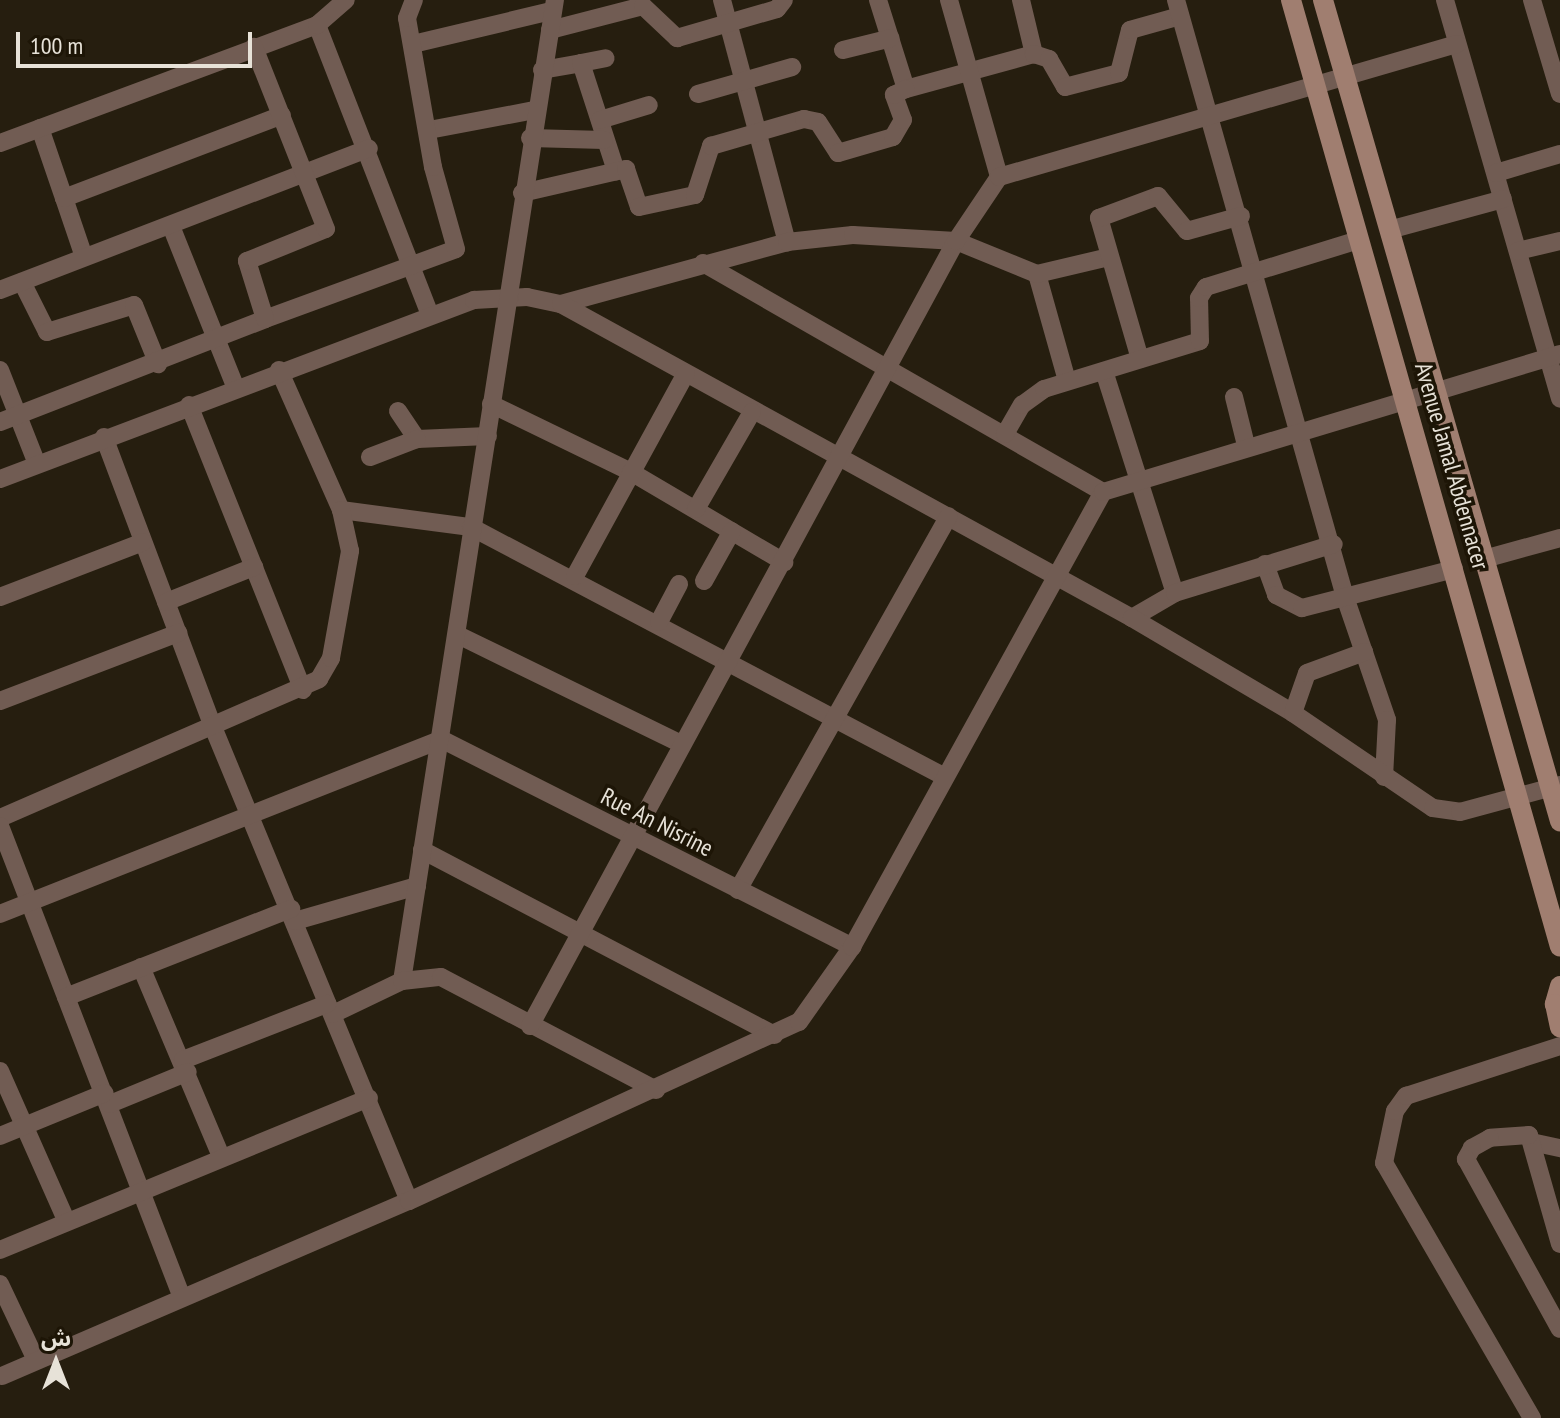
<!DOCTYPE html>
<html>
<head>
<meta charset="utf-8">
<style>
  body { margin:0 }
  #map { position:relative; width:1560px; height:1418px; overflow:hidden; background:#261e0f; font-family:"PT Sans Narrow","Noto Sans Arabic",sans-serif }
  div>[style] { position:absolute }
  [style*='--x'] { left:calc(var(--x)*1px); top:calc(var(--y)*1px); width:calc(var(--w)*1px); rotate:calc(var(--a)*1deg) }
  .street>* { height:18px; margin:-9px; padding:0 9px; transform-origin:9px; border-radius:9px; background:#715c53 }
  .secondary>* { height:20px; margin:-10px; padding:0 10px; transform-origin:10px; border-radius:10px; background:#a07e70 }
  span { translate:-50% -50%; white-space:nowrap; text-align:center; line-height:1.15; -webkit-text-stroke:7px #1d1506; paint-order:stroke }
  .street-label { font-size:24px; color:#e7e2d8 }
  .north { position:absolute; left:16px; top:1322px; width:80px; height:80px; -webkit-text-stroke:6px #1d1506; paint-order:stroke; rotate:0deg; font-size:22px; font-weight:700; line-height:32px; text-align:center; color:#e7e2d8 }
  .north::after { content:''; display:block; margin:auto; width:28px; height:36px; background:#e7e2d8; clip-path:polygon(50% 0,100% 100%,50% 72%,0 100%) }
  .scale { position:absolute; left:16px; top:32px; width:236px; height:36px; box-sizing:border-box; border:4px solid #e7e2d8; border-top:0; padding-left:10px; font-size:24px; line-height:28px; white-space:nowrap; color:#e7e2d8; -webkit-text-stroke:6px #1d1506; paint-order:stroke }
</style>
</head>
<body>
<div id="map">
  <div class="street">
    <div style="--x:722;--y:0;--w:251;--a:75"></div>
    <div style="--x:878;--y:0;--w:93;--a:72.5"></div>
    <div style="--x:906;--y:89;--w:133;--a:-15.3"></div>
    <div style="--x:949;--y:0;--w:184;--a:74.2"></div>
    <div style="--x:1021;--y:0;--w:56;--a:76.5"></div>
    <div style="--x:1034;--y:54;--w:16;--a:18"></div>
    <div style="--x:1049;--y:59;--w:32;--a:60"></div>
    <div style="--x:1065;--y:87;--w:56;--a:-14.5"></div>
    <div style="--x:1119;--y:73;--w:44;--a:-75.7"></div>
    <div style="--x:1130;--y:30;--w:52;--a:-15.6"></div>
    <div style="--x:1176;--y:0;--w:620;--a:74.19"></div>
    <div style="--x:1345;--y:597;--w:130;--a:71.1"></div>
    <div style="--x:1387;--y:720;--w:57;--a:93"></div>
    <div style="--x:1445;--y:0;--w:415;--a:73.9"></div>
    <div style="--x:1532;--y:0;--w:98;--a:73.4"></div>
    <div style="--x:317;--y:25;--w:311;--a:68.7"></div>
    <div style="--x:550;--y:30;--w:96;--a:-14.5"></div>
    <div style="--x:643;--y:6;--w:47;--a:43.3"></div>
    <div style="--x:677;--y:38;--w:104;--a:-16.2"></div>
    <div style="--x:777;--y:9;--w:11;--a:-52"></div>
    <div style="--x:413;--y:44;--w:143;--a:-13.4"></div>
    <div style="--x:843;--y:50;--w:49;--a:-14"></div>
    <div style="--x:581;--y:63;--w:25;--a:-11"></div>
    <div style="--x:542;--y:70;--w:40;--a:-10"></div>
    <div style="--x:581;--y:63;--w:114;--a:72"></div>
    <div style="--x:698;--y:94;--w:98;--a:-16"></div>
    <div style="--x:600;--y:120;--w:51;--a:-17"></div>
    <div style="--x:40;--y:128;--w:74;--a:71.1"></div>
    <div style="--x:429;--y:130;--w:108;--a:-10.7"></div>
    <div style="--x:530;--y:138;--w:74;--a:1.5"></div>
    <div style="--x:0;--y:143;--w:338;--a:-20.4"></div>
    <div style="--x:317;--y:25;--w:38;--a:-41"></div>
    <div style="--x:1496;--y:173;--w:67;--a:-16.5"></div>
    <div style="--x:522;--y:193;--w:107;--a:-13"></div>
    <div style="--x:626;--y:169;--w:40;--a:71.1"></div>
    <div style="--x:639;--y:207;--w:57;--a:-12.1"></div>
    <div style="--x:695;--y:195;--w:52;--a:-71.9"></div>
    <div style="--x:711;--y:146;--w:97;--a:-16.2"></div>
    <div style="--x:804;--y:119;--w:14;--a:12"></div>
    <div style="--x:818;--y:122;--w:37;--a:57"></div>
    <div style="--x:838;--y:153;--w:57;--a:-16.2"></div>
    <div style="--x:893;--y:137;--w:20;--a:-60"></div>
    <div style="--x:903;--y:120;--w:27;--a:-110"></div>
    <div style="--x:894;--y:95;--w:13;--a:-27"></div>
    <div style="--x:171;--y:226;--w:172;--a:68.2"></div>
    <div style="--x:1389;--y:230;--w:118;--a:-15.2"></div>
    <div style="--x:1518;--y:251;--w:43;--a:-13.4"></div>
    <div style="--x:84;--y:257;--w:62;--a:-108.7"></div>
    <div style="--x:64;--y:198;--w:233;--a:-20.8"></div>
    <div style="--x:703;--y:263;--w:461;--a:29.8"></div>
    <div style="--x:1037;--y:274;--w:111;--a:74.3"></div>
    <div style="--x:22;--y:282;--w:56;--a:63.4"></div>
    <div style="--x:47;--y:332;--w:91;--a:-17.2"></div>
    <div style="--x:134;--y:305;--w:64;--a:67.9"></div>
    <div style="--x:0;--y:290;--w:395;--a:-21"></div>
    <div style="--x:561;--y:304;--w:234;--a:-15.3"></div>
    <div style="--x:787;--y:242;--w:66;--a:-6.1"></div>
    <div style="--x:853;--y:235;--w:103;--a:3.3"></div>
    <div style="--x:956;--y:241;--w:87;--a:22.2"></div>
    <div style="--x:1037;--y:274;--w:74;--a:-13.3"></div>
    <div style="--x:265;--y:319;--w:203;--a:-20.1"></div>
    <div style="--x:456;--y:249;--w:85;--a:-105.7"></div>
    <div style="--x:433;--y:167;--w:151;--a:-99.9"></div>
    <div style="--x:407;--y:18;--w:19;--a:-69"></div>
    <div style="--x:1140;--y:359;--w:147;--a:-106.2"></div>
    <div style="--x:1099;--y:218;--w:63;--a:-20.4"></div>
    <div style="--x:1158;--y:196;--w:45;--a:50.4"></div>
    <div style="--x:1187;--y:231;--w:56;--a:-15.5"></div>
    <div style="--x:0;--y:370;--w:101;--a:68.5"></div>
    <div style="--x:279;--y:370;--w:153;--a:66.1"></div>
    <div style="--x:341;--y:510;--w:131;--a:7.5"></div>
    <div style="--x:471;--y:527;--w:536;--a:27.81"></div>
    <div style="--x:1104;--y:371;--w:233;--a:72.3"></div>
    <div style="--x:1175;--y:593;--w:50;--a:149.8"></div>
    <div style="--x:1234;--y:397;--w:49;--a:76"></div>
    <div style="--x:491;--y:404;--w:156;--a:25.9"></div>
    <div style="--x:631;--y:472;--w:178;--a:30.5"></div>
    <div style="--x:189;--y:405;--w:307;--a:68.2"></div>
    <div style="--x:398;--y:411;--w:34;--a:56"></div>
    <div style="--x:417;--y:439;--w:71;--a:-2.4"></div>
    <div style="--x:0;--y:422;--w:284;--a:-21.2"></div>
    <div style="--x:265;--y:319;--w:61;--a:-107.2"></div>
    <div style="--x:247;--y:261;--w:85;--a:-22.1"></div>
    <div style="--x:326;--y:229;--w:196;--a:-111.6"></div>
    <div style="--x:1005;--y:434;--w:34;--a:-60"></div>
    <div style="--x:1022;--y:405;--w:27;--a:-36"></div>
    <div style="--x:1044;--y:389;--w:163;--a:-17.1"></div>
    <div style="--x:1200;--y:341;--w:43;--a:-91.3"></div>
    <div style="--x:1199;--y:298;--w:13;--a:-58"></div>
    <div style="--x:1206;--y:287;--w:160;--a:-17.1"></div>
    <div style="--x:104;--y:437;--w:310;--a:69.4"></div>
    <div style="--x:213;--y:727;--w:513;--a:67.53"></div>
    <div style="--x:370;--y:457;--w:50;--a:-21"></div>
    <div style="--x:0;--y:479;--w:507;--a:-20.69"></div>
    <div style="--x:474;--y:300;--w:53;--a:-3.2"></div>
    <div style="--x:527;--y:297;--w:35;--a:12"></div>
    <div style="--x:561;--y:304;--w:652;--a:28.81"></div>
    <div style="--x:1132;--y:618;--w:187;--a:30.5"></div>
    <div style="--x:1293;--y:713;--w:169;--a:34.2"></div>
    <div style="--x:1433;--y:808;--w:27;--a:8"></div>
    <div style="--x:1460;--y:812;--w:104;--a:-15.1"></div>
    <div style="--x:696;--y:509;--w:112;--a:-60"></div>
    <div style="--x:1484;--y:559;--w:79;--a:-15.4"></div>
    <div style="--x:1265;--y:564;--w:33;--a:70"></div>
    <div style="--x:1276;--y:595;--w:29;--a:27"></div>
    <div style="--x:1302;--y:608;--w:157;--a:-14.4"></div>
    <div style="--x:575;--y:576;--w:231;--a:-61.3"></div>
    <div style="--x:704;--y:581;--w:57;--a:-60.8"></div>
    <div style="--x:1175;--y:593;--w:166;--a:-17.1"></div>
    <div style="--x:0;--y:597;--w:153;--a:-21"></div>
    <div style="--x:166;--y:602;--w:95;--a:-21.7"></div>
    <div style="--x:659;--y:622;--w:43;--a:-62.2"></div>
    <div style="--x:458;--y:635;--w:248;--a:26"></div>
    <div style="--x:0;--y:701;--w:191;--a:-20.9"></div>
    <div style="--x:1293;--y:713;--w:42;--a:-70.7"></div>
    <div style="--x:1307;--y:673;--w:61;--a:-20.2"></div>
    <div style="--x:0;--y:818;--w:348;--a:-23.5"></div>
    <div style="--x:319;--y:679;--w:24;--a:-60"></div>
    <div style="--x:331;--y:658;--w:109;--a:-79.9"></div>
    <div style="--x:350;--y:551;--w:42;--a:-102.4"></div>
    <div style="--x:0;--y:826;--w:503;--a:68.9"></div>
    <div style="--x:422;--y:850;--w:398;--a:27.7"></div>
    <div style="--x:738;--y:890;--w:429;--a:-60.6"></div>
    <div style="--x:0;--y:914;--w:474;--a:-21.6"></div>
    <div style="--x:441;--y:739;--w:461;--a:26.8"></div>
    <div style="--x:295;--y:921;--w:127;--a:-16"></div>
    <div style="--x:141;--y:967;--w:205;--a:67.1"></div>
    <div style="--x:402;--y:981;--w:993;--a:-81.14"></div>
    <div style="--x:66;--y:997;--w:242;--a:-21.4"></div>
    <div style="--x:333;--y:1014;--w:76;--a:-25.6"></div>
    <div style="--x:402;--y:981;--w:39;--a:-6"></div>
    <div style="--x:441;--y:977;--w:243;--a:27.7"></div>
    <div style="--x:530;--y:1026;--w:893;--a:-61.51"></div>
    <div style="--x:956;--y:241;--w:77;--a:-56.1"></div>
    <div style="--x:999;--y:177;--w:477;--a:-16.2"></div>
    <div style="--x:183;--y:1060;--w:155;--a:-21.3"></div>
    <div style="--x:0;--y:1071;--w:165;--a:66.1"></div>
    <div style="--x:110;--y:1104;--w:84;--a:-22.3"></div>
    <div style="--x:0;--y:1136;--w:113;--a:-22.3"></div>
    <div style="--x:1536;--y:1143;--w:25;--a:12"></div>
    <div style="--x:1560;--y:1244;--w:113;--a:-105.9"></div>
    <div style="--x:1529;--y:1135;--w:39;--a:176"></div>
    <div style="--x:1490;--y:1138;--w:21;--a:151"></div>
    <div style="--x:1472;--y:1148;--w:13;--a:119"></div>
    <div style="--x:1466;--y:1159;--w:194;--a:61.1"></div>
    <div style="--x:0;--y:1250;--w:399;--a:-22.4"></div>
    <div style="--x:0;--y:1284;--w:84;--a:64.7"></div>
    <div style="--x:2;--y:1376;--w:443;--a:-23.3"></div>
    <div style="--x:409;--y:1201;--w:429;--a:-24.7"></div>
    <div style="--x:799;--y:1022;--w:92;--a:-54.8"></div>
    <div style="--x:852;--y:947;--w:520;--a:-61.12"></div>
    <div style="--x:1103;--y:492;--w:477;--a:-16.8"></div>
    <div style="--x:1532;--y:1418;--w:295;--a:-120.1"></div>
    <div style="--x:1384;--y:1163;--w:53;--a:-78.1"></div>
    <div style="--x:1395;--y:1111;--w:19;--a:-54"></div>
    <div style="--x:1406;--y:1096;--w:162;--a:-18"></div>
  </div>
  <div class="secondary">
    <div style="--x:1291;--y:0;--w:984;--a:74.14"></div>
    <div style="--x:1323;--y:0;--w:855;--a:73.9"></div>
    <div style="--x:1560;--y:986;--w:19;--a:106"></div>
    <div style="--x:1555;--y:1004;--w:24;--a:78"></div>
  </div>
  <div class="street-label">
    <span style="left:1452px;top:466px;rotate:74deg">Avenue Jamal Abdennacer</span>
    <span style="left:657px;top:822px;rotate:27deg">Rue An Nisrine</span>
  </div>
  <div class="north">ش</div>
  <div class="scale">100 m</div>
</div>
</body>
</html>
